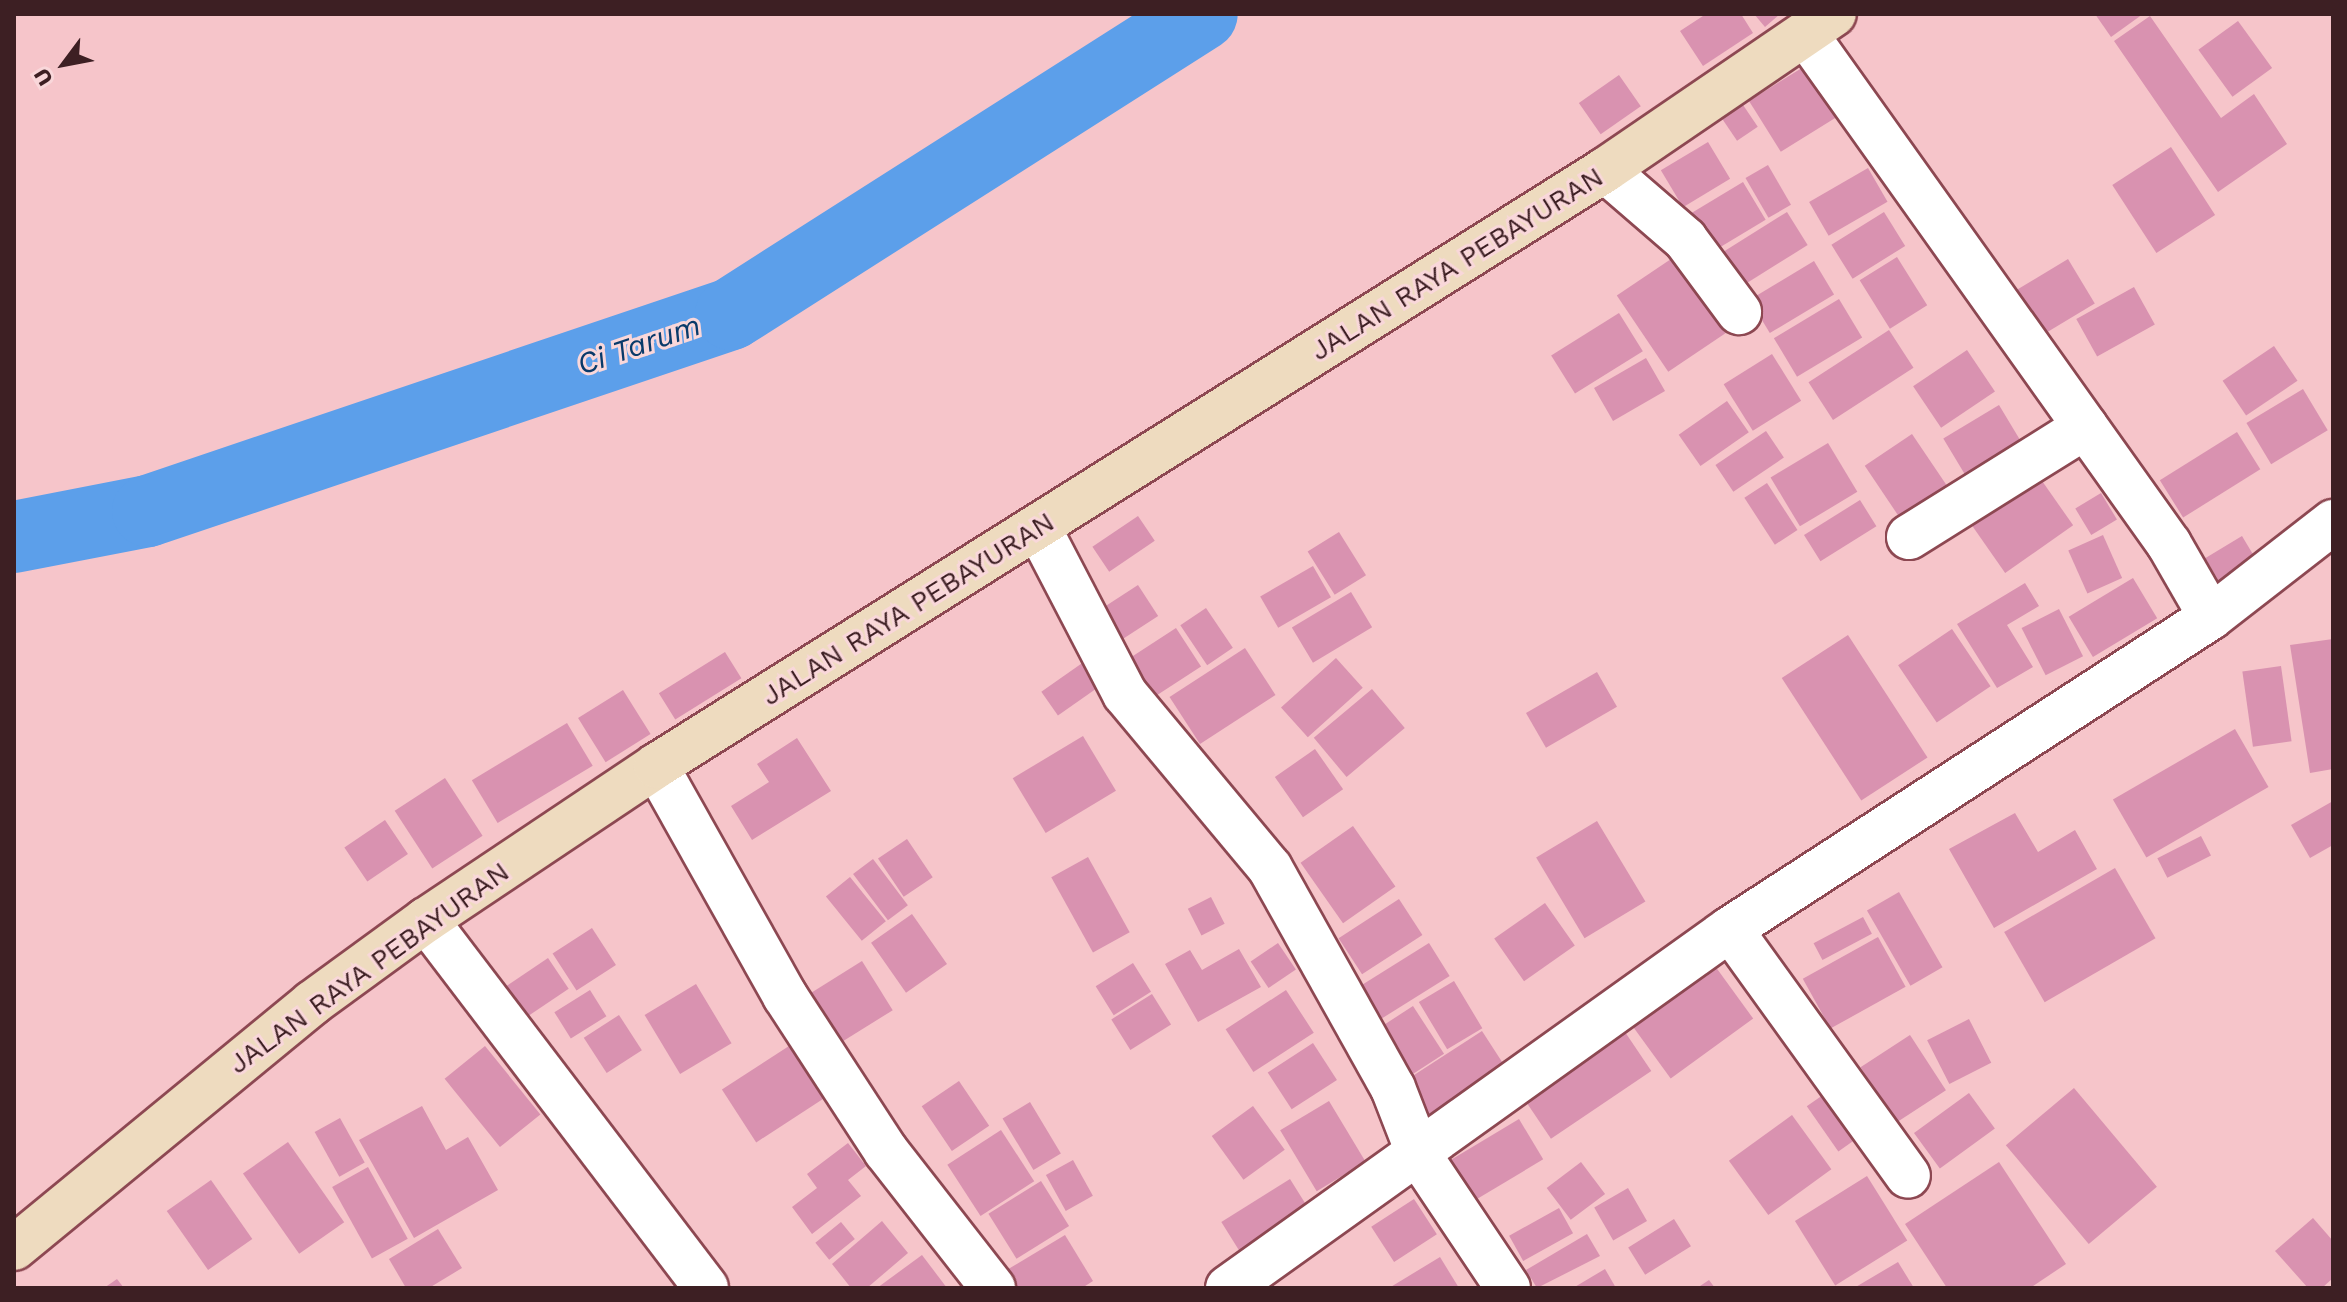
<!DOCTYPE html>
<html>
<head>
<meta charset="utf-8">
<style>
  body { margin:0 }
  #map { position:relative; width:2347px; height:1302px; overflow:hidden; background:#f6c5ca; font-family:"Work Sans",sans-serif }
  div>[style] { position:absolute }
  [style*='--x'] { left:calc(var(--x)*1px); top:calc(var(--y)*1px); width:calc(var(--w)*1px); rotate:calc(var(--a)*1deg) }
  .river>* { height:72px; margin:-36px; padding:0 36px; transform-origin:36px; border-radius:36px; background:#5c9fea }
  .building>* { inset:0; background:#d992b0; transform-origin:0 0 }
  .roads { filter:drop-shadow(2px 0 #8d4852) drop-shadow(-2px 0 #8d4852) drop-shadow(0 2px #8d4852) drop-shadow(0 -2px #8d4852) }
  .street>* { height:44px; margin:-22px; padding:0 22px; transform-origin:22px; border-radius:22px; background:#fff }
  .secondary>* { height:44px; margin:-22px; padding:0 22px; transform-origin:22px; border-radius:22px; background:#eedbbf }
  span { translate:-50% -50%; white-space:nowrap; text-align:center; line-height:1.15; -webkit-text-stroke:6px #f9d7da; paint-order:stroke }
  .street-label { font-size:28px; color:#3d1f23 }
  .water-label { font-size:30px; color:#093a6a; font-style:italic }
  .frame { position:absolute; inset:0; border:16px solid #3d1f23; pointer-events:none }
  .north { position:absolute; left:24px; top:24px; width:80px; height:80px; -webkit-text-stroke:6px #f9d7da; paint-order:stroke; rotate:238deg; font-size:22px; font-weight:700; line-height:32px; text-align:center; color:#3d1f23 }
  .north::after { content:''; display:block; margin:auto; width:28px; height:36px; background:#3d1f23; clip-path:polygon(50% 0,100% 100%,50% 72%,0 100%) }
</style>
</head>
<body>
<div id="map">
  <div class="river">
    <div style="--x:14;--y:537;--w:136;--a:-11"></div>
    <div style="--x:148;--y:511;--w:615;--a:-18.67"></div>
    <div style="--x:731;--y:314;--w:558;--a:-32.49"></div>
  </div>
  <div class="building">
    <div style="clip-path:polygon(1706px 14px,1741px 14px,1753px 33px,1703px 66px,1680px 31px)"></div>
    <div style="clip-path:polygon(1754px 14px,1780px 14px,1765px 27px)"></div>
    <div style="clip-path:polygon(2095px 14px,2143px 14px,2111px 37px)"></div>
    <div style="clip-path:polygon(2150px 16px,2221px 118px,2254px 94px,2287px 144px,2218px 192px,2114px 41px)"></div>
    <div style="left:2238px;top:21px;width:58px;height:49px;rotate:54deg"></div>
    <div style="left:1805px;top:66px;width:60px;height:66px;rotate:58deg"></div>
    <div style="left:1619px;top:75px;width:38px;height:49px;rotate:55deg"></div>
    <div style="left:1741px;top:102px;width:30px;height:25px;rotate:56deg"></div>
    <div style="left:1708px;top:142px;width:43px;height:55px;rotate:59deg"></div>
    <div style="left:2171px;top:147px;width:81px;height:70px;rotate:57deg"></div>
    <div style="left:1768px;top:165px;width:46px;height:26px;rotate:60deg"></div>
    <div style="left:1868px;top:168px;width:39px;height:68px;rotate:60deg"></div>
    <div style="left:1743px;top:182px;width:44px;height:62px;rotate:59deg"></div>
    <div style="left:1787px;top:212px;width:39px;height:82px;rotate:58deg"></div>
    <div style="left:1884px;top:212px;width:40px;height:62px;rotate:58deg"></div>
    <div style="left:1674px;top:257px;width:92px;height:69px;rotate:56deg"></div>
    <div style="left:1897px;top:257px;width:57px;height:44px;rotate:58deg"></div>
    <div style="left:2068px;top:259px;width:52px;height:63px;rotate:59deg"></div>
    <div style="left:1814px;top:261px;width:39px;height:75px;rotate:59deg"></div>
    <div style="left:2134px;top:287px;width:43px;height:66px;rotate:61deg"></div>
    <div style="left:1839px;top:299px;width:45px;height:76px;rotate:59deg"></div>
    <div style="left:1619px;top:313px;width:45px;height:80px;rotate:58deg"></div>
    <div style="left:1889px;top:330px;width:45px;height:96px;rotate:57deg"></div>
    <div style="left:2274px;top:346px;width:42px;height:62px;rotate:56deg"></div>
    <div style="left:1967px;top:350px;width:50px;height:65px;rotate:56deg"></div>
    <div style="left:1772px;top:354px;width:55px;height:57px;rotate:58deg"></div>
    <div style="left:1646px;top:358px;width:38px;height:60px;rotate:60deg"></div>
    <div style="left:2303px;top:389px;width:48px;height:66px;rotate:59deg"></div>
    <div style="left:1727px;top:401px;width:38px;height:59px;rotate:55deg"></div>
    <div style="left:1999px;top:405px;width:52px;height:65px;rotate:59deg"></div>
    <div style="left:1766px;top:431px;width:32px;height:61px;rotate:56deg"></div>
    <div style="left:2237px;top:432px;width:44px;height:91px;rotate:58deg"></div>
    <div style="left:1912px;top:434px;width:71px;height:57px;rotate:56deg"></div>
    <div style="left:1828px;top:443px;width:57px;height:67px;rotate:59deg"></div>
    <div style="left:2033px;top:468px;width:70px;height:83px;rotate:55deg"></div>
    <div style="left:1767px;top:483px;width:56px;height:27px;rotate:57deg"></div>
    <div style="left:2101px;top:493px;width:31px;height:30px;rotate:59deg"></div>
    <div style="left:1860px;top:500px;width:31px;height:66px;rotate:58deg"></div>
    <div style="left:1138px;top:516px;width:30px;height:55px;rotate:56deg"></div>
    <div style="left:1339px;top:532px;width:51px;height:37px;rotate:58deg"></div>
    <div style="left:2103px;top:535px;width:47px;height:38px;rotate:66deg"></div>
    <div style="left:2242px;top:536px;width:27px;height:43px;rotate:59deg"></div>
    <div style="left:1313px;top:566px;width:36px;height:61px;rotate:60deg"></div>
    <div style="left:2133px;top:578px;width:47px;height:75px;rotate:59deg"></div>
    <div style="clip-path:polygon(2025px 583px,2039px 606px,2007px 625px,2033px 667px,1997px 688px,1957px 624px)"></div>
    <div style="left:1138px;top:585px;width:37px;height:50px;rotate:57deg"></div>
    <div style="left:1351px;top:592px;width:41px;height:69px;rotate:59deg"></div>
    <div style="left:1206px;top:608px;width:48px;height:31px;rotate:56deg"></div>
    <div style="left:2059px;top:609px;width:53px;height:42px;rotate:63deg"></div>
    <div style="left:1176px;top:628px;width:46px;height:66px;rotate:57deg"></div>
    <div style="left:1952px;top:629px;width:69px;height:65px;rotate:56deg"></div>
    <div style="left:1848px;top:635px;width:146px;height:79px;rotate:57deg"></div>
    <div style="clip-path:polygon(2333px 639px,2333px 769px,2310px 773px,2290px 645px)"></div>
    <div style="left:1245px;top:648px;width:56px;height:90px;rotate:57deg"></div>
    <div style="left:725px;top:652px;width:31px;height:78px;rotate:58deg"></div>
    <div style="left:1336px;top:658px;width:40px;height:74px;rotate:48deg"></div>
    <div style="left:1088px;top:659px;width:29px;height:57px;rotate:55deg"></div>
    <div style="left:2281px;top:666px;width:76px;height:39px;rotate:82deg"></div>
    <div style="left:1597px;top:672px;width:40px;height:82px;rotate:60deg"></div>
    <div style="left:1372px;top:689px;width:51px;height:76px;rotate:50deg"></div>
    <div style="left:623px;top:690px;width:52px;height:53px;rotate:58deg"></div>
    <div style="left:567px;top:723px;width:50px;height:111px;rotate:59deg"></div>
    <div style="left:2235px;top:729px;width:67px;height:141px;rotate:60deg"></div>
    <div style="left:1083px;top:736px;width:64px;height:82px;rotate:59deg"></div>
    <div style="clip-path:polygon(797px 738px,831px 791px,752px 840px,731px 806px,769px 782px,757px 764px)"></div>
    <div style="left:1315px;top:749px;width:49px;height:49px;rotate:55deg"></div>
    <div style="left:445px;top:778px;width:69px;height:60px;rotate:57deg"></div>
    <div style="clip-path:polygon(2333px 801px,2333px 845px,2310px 858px,2291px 825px)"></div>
    <div style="clip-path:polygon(2015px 813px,2038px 852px,2075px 830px,2097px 869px,1994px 928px,1949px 849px)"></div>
    <div style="left:385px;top:820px;width:41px;height:49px;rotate:56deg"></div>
    <div style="left:1597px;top:821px;width:94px;height:71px;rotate:59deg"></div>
    <div style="left:1353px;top:826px;width:74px;height:64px;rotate:55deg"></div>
    <div style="left:2201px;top:836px;width:22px;height:49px;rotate:63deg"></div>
    <div style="left:907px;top:839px;width:46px;height:35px;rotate:56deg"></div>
    <div style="left:1088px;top:857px;width:86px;height:42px;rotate:61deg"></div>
    <div style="left:873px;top:859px;width:58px;height:25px;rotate:53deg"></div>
    <div style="left:2115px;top:868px;width:81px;height:128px;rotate:60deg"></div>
    <div style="left:850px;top:877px;width:57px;height:31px;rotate:51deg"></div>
    <div style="left:1899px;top:892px;width:87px;height:37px;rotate:60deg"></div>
    <div style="left:1211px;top:897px;width:30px;height:26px;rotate:63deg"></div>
    <div style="left:1399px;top:899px;width:43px;height:72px;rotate:57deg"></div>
    <div style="left:1545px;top:903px;width:52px;height:62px;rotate:55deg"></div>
    <div style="left:912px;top:914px;width:61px;height:50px;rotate:55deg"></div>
    <div style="left:1863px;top:917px;width:19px;height:56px;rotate:62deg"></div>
    <div style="left:592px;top:928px;width:44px;height:47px;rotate:57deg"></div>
    <div style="left:1878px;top:937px;width:57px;height:86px;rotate:61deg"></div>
    <div style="left:1278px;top:943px;width:32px;height:33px;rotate:56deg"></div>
    <div style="left:1429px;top:943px;width:39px;height:83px;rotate:58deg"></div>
    <div style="clip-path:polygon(1239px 949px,1261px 987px,1198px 1022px,1165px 964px,1190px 950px,1202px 970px)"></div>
    <div style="left:548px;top:958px;width:37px;height:52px;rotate:56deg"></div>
    <div style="left:862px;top:961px;width:58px;height:73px;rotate:58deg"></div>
    <div style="left:1133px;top:963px;width:34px;height:44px;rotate:58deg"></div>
    <div style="left:1715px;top:966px;width:65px;height:102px;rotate:54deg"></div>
    <div style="left:1454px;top:981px;width:55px;height:41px;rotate:59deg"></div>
    <div style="left:696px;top:984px;width:69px;height:60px;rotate:59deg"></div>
    <div style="left:590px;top:990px;width:31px;height:42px;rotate:58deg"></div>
    <div style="left:1286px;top:990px;width:51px;height:72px;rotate:57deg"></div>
    <div style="left:1152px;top:994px;width:36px;height:48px;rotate:58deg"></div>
    <div style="left:1413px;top:1006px;width:57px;height:44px;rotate:57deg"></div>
    <div style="left:619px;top:1015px;width:42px;height:42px;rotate:57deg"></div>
    <div style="left:1969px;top:1019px;width:49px;height:47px;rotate:63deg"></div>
    <div style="left:1482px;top:1031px;width:42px;height:92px;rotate:57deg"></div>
    <div style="left:1625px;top:1032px;width:47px;height:121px;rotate:56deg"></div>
    <div style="left:1910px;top:1035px;width:66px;height:59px;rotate:57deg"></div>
    <div style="left:1313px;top:1043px;width:44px;height:54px;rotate:57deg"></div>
    <div style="left:485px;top:1046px;width:88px;height:52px;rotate:51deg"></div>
    <div style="left:789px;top:1046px;width:63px;height:80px;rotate:57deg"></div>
    <div style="left:959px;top:1081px;width:54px;height:45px;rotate:56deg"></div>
    <div style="left:1833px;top:1088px;width:55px;height:32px;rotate:55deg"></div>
    <div style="left:2074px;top:1088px;width:129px;height:89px;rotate:50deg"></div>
    <div style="left:1969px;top:1093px;width:44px;height:68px;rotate:54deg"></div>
    <div style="left:1329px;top:1101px;width:71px;height:57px;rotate:59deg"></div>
    <div style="left:1030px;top:1102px;width:60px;height:32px;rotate:59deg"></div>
    <div style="clip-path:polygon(422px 1106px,446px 1150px,468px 1137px,498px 1190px,414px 1238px,359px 1140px)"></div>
    <div style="left:1253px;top:1106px;width:54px;height:51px;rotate:54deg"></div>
    <div style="left:1792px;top:1115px;width:67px;height:78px;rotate:54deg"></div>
    <div style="left:340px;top:1118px;width:51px;height:29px;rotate:61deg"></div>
    <div style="left:1519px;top:1119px;width:47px;height:88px;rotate:59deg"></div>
    <div style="left:1001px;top:1130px;width:61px;height:64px;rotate:57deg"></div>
    <div style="left:288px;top:1142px;width:98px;height:55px;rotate:55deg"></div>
    <div style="clip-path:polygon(848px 1143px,866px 1166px,848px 1180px,861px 1196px,812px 1234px,792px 1207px,817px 1188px,807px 1174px)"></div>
    <div style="left:1073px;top:1160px;width:41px;height:31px;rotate:61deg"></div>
    <div style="left:1581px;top:1162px;width:40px;height:43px;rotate:53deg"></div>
    <div style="clip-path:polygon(1999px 1162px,2066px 1264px,2030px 1288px,1947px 1288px,1905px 1224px)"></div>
    <div style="left:368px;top:1167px;width:82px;height:41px;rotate:61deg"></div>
    <div style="left:1867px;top:1176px;width:76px;height:85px;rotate:58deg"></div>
    <div style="left:1290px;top:1179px;width:36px;height:81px;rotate:58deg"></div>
    <div style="left:211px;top:1180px;width:72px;height:54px;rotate:55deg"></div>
    <div style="left:1041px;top:1181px;width:53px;height:62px;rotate:58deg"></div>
    <div style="left:1628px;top:1188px;width:38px;height:39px;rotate:60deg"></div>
    <div style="left:1414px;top:1199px;width:42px;height:51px;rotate:57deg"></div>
    <div style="left:1559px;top:1208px;width:29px;height:57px;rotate:61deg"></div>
    <div style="clip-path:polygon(2313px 1218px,2333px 1241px,2333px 1278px,2322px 1288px,2308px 1288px,2275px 1251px)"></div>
    <div style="left:1674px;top:1219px;width:32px;height:54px;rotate:58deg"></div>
    <div style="clip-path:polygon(882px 1221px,908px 1253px,867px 1288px,851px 1288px,832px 1264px)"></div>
    <div style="left:841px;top:1222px;width:22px;height:33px;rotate:51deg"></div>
    <div style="clip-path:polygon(438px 1229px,462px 1268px,429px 1288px,406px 1288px,389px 1259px)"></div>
    <div style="clip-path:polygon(1587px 1234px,1600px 1256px,1537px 1288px,1526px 1270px)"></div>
    <div style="clip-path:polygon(1065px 1235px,1093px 1281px,1082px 1288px,1015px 1288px,1005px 1271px)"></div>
    <div style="clip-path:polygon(922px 1255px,947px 1288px,877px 1288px)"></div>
    <div style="clip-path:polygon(1440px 1257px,1459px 1288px,1389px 1288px)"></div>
    <div style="clip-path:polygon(1898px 1262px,1914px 1288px,1854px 1288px)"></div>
    <div style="clip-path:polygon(1605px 1269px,1616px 1288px,1573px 1288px)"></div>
    <div style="clip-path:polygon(117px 1279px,124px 1288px,104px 1288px)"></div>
    <div style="clip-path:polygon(1709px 1280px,1715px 1288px,1697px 1288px)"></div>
  </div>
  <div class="roads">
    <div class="street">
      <div style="--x:1807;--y:36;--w:624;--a:54.53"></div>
      <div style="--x:2169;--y:544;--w:84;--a:60.1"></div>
      <div style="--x:1605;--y:170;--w:106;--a:40.8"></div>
      <div style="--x:1685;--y:239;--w:91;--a:53.5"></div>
      <div style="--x:1039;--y:529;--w:186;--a:62.5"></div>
      <div style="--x:1125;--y:694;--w:226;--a:50.2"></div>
      <div style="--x:1270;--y:868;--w:252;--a:60.8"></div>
      <div style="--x:1393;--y:1088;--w:72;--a:68.8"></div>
      <div style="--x:1419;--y:1155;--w:160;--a:56.2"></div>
      <div style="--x:1909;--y:537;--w:208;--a:-32"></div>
      <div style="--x:656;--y:766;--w:264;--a:60.7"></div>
      <div style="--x:785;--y:996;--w:185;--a:56.9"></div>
      <div style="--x:886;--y:1151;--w:174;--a:52"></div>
      <div style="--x:426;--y:920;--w:462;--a:52.7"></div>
      <div style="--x:1730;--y:929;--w:304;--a:54.2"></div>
      <div style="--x:1228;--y:1288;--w:617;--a:-35.57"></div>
      <div style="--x:1730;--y:929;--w:573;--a:-32.97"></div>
      <div style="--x:2211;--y:617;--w:155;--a:-37.9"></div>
    </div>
    <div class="secondary">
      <div style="--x:14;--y:1248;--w:386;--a:-39.4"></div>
      <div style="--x:312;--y:1003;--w:141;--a:-36.1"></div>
      <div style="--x:426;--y:920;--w:277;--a:-33.8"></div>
      <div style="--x:656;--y:766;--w:1121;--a:-32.13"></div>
      <div style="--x:1605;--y:170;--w:277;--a:-34.3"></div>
    </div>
  </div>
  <div class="street-label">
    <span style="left:1457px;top:264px;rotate:-32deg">JALAN RAYA PEBAYURAN</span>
    <span style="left:908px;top:609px;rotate:-32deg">JALAN RAYA PEBAYURAN</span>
    <span style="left:369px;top:968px;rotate:-36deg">JALAN RAYA PEBAYURAN</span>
  </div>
  <div class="water-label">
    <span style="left:639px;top:345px;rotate:-19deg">Ci Tarum</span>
  </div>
  <div class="frame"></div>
  <div class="north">U</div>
</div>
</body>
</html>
